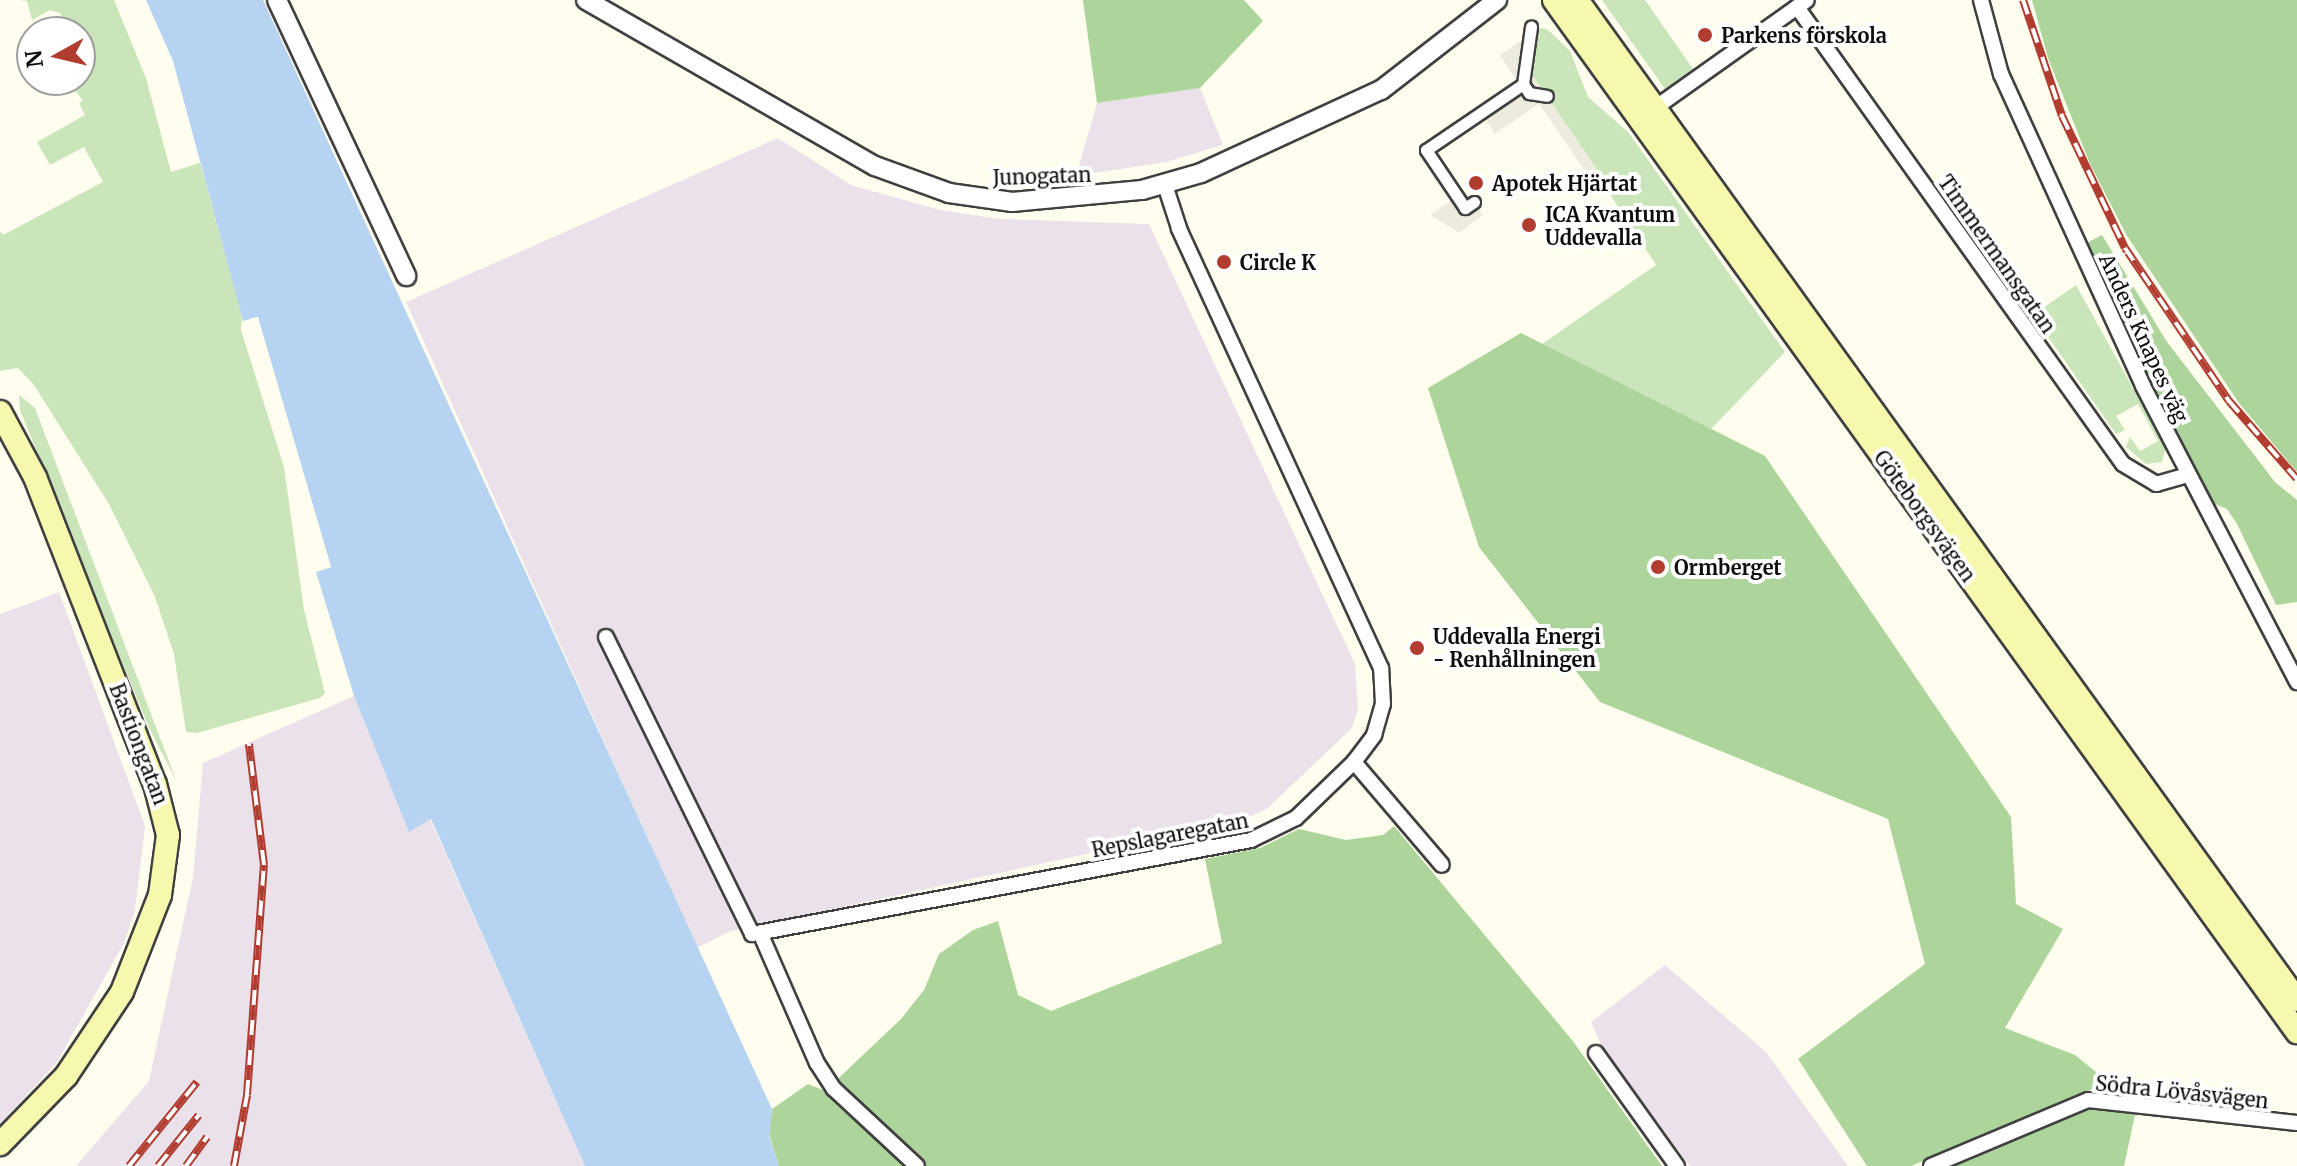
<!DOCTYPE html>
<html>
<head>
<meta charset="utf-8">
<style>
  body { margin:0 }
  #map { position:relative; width:2297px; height:1166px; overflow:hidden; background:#fefdee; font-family:Merriweather,serif }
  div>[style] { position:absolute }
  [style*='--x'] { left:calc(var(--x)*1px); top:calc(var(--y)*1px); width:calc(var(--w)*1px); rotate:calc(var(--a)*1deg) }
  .industrial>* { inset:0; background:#ebe1ea }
  .green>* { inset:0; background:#cae5ba }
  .forest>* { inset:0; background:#add49b }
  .plaza>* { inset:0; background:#edebdd }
  .water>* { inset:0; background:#b6d3f1 }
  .pier>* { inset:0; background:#fefdee }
  .roads { filter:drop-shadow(2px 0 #404040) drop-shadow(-2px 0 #404040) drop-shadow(0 2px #404040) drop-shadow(0 -2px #404040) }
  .pedestrian>* { height:11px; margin:-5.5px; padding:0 5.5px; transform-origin:5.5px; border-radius:5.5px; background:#fff }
  .minor>* { height:14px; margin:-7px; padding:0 7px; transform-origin:7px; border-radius:7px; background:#fff }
  .tertiary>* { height:18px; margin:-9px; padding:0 9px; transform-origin:9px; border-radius:9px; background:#fff }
  .secondary>* { height:22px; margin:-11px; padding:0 11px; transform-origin:11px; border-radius:11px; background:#f6f8ae }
  .rail>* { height:8px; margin-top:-4px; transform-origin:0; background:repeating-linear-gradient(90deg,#fff 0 15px,#b13c30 0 30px); box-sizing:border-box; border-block:2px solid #b13c30 }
  .dots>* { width:22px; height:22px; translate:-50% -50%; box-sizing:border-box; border:4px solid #fff; border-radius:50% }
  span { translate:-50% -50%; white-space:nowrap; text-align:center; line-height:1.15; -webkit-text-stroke:8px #fff; paint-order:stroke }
  .poi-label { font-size:20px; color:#0d0d0d; font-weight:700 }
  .left { translate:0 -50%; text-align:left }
  .street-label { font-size:20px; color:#0d0d0d }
  .north { position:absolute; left:16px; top:16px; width:80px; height:80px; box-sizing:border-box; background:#fff; border:2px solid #9e9e9e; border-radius:50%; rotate:262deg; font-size:22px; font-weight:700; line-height:32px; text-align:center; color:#0d0d0d }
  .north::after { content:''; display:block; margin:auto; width:28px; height:36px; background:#b13c30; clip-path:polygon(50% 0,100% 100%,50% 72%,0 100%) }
</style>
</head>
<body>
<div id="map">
  <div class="industrial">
    <div style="clip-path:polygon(1200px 88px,1223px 145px,1166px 162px,1095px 173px,1079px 166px,1097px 103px)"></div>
    <div style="clip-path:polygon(778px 138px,851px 185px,940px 210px,1000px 219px,1149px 224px,1355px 664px,1358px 709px,1352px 728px,1268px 808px,1243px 820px,728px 932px,697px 948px,406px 302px)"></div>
    <div style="clip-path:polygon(59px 592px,145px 826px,135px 910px,124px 943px,57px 1062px,0 1124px,0 614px)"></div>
    <div style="clip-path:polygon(354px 696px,409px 831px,430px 819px,585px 1166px,76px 1166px,149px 1081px,193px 877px,203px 763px)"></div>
    <div style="clip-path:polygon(1665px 965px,1766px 1052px,1848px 1166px,1690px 1166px,1601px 1045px,1591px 1022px)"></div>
  </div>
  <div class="green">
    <div style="clip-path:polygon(21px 0,114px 0,146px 78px,171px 172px,200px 163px,242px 316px,241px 330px,284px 467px,304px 610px,325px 693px,320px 698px,197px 733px,186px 732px,174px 654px,155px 597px,109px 504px,34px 385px,18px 368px,0 371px,0 231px,3px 235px,103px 182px,84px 147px,50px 165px,37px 142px,85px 115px,79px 103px,83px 100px,66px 80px,80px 80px,80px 32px,71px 32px,60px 13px,50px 10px,32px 20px,27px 1px)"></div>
    <div style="clip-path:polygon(1602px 0,1645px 0,1693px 69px,1665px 89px)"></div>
    <div style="clip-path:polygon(1539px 28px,1547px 29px,1570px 51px,1588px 97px,1628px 132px,1785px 352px,1711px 429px,1542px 344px,1656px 265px,1533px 76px)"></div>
    <div style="clip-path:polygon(2076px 285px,2166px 448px,2162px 462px,2146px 464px,2126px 447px,2130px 437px,2140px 451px,2158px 441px,2138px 404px,2116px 416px,2125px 430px,2116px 434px,2033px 315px)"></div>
    <div style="clip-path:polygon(19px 395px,35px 408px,176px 780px,149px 728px,20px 410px)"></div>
  </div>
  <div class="forest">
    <div style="clip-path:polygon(1083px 0,1244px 0,1263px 21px,1200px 88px,1097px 103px)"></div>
    <div style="clip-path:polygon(2032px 0,2297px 0,2297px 472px,2239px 403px,2127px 236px,2090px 164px,2048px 58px)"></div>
    <div style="clip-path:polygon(2102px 235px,2167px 342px,2275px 482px,2297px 500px,2297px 602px,2276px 605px,2237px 524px,2227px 509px,2210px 502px,2193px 471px,2092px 262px,2087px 243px)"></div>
    <div style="clip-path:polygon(1521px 333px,1765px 456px,2011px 817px,2016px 904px,2063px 929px,2005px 1028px,2075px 1055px,2096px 1072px,2100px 1086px,1911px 1166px,1867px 1166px,1798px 1059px,1925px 964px,1888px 819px,1600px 702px,1479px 547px,1428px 388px)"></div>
    <div style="clip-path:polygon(1394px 826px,1572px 1040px,1662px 1166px,779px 1166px,769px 1135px,772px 1109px,808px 1084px,825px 1091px,901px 1019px,924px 990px,939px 954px,973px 930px,998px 921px,1018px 995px,1051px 1011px,1222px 943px,1205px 859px,1260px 848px,1299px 829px,1346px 840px,1383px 835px)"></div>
    <div style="clip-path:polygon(2089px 1106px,2136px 1110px,2124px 1166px,1950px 1166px)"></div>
  </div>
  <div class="plaza">
    <div style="clip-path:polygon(1523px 26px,1539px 28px,1533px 76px,1601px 175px,1592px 181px,1539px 104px,1495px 134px,1483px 115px,1430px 150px,1483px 215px,1459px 233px,1430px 215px,1453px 199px,1419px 149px,1518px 83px,1500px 55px,1522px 40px)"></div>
  </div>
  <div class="water">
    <div style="clip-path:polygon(146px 0,263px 0,772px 1109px,769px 1137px,779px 1166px,585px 1166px,431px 819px,409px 832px,354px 696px,316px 572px,331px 567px,258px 317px,243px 321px,173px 61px)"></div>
  </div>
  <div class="pier">
    <div style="clip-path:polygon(257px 317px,331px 567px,322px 570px,326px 565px,255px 322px,249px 319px)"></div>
  </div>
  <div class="roads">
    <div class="pedestrian">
      <div style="--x:1523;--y:84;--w:11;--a:56"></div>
      <div style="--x:1529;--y:93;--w:18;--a:9"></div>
      <div style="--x:1474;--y:202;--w:11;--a:146"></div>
      <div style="--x:1465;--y:208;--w:70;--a:-123.9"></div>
      <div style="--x:1426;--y:150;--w:117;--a:-34.2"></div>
      <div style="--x:1523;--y:84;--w:58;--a:-82"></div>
    </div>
    <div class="minor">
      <div style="--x:1981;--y:0;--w:77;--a:74.9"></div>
      <div style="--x:2001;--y:74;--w:343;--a:65.5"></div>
      <div style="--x:2143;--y:386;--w:334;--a:62.5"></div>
      <div style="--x:1797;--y:7;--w:561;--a:54.5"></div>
      <div style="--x:2123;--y:464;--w:39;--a:31"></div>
      <div style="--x:2156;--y:484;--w:33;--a:-16"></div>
      <div style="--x:1655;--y:108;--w:186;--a:-35.4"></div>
      <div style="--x:606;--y:637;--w:331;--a:63.8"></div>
      <div style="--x:752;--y:934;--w:508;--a:-10.67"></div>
      <div style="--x:1251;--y:840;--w:50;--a:-26.1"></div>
      <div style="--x:1296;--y:818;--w:81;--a:-44"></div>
      <div style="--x:1354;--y:762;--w:34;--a:-53"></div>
      <div style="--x:1374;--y:735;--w:32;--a:-74"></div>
      <div style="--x:1383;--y:704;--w:36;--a:-93"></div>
      <div style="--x:1381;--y:668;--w:484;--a:-114.7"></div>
      <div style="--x:1179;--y:228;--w:45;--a:-108"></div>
      <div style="--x:1354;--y:762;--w:135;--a:49.5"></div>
      <div style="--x:761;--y:935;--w:140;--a:66.4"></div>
      <div style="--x:817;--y:1063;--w:31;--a:57"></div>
      <div style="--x:834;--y:1089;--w:113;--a:42.9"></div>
      <div style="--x:1596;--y:1053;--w:139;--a:54.4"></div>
      <div style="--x:1931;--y:1166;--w:170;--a:-22.8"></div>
      <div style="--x:2088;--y:1100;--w:210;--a:6.3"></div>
    </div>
    <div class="tertiary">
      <div style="--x:277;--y:0;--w:305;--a:64.9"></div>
      <div style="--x:586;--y:0;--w:333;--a:29.9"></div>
      <div style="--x:875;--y:166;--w:79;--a:20"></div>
      <div style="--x:949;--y:193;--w:64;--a:8.1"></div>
      <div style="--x:1012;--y:202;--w:131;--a:-5.3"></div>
      <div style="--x:1142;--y:190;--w:61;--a:-16.1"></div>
      <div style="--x:1201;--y:173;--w:198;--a:-24.8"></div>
      <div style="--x:1381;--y:90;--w:147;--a:-37.8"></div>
    </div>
    <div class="secondary">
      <div style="--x:1554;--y:0;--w:1272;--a:54.25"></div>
      <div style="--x:1577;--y:0;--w:1232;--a:54.25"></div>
      <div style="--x:0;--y:412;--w:74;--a:61.7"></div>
      <div style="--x:35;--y:477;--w:330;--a:68.7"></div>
      <div style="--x:155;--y:784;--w:53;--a:75.7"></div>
      <div style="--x:168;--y:835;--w:61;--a:97.6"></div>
      <div style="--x:160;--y:895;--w:104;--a:111.4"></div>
      <div style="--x:122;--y:992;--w:101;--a:123.7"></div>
      <div style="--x:66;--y:1076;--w:95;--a:134.1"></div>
    </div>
  </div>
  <div class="rail">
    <div style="--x:2023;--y:0;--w:122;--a:71.4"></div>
    <div style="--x:2062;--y:116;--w:146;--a:64.5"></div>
    <div style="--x:2125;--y:248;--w:185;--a:55.8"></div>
    <div style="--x:2229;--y:401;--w:103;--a:48.9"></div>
    <div style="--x:129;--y:1166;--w:108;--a:-51"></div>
    <div style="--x:158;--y:1166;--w:65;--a:-51.2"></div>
    <div style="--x:186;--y:1166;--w:36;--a:-54"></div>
    <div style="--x:234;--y:1166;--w:72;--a:-79.6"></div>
    <div style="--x:247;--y:1095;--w:231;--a:-85.8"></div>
    <div style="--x:264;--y:865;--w:122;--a:-97.1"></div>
  </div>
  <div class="dots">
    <div style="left:1705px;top:35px;background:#b13c30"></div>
    <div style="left:1476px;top:183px;background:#b13c30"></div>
    <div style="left:1529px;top:225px;background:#b13c30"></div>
    <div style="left:1224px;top:262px;background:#b13c30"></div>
    <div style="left:1658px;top:567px;background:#b13c30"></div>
    <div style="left:1417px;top:648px;background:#b13c30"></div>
  </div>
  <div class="poi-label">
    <span class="left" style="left:1721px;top:35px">Parkens förskola</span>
    <span class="left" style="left:1492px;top:183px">Apotek Hjärtat</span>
    <span class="left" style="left:1545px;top:226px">ICA Kvantum<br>Uddevalla</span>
    <span class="left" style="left:1240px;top:262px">Circle K</span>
    <span class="left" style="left:1674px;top:567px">Ormberget</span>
    <span class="left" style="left:1433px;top:648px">Uddevalla Energi<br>- Renhållningen</span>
  </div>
  <div class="street-label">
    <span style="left:1042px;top:176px;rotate:-2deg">Junogatan</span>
    <span style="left:1997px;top:254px;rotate:55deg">Timmermansgatan</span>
    <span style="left:2144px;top:338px;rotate:65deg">Anders Knapes väg</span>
    <span style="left:1925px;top:516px;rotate:54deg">Göteborgsvägen</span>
    <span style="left:139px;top:744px;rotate:69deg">Bastiongatan</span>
    <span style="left:1170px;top:835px;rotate:-11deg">Repslagaregatan</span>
    <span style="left:2182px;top:1092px;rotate:6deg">Södra Lövåsvägen</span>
  </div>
  <div class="north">N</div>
</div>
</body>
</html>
